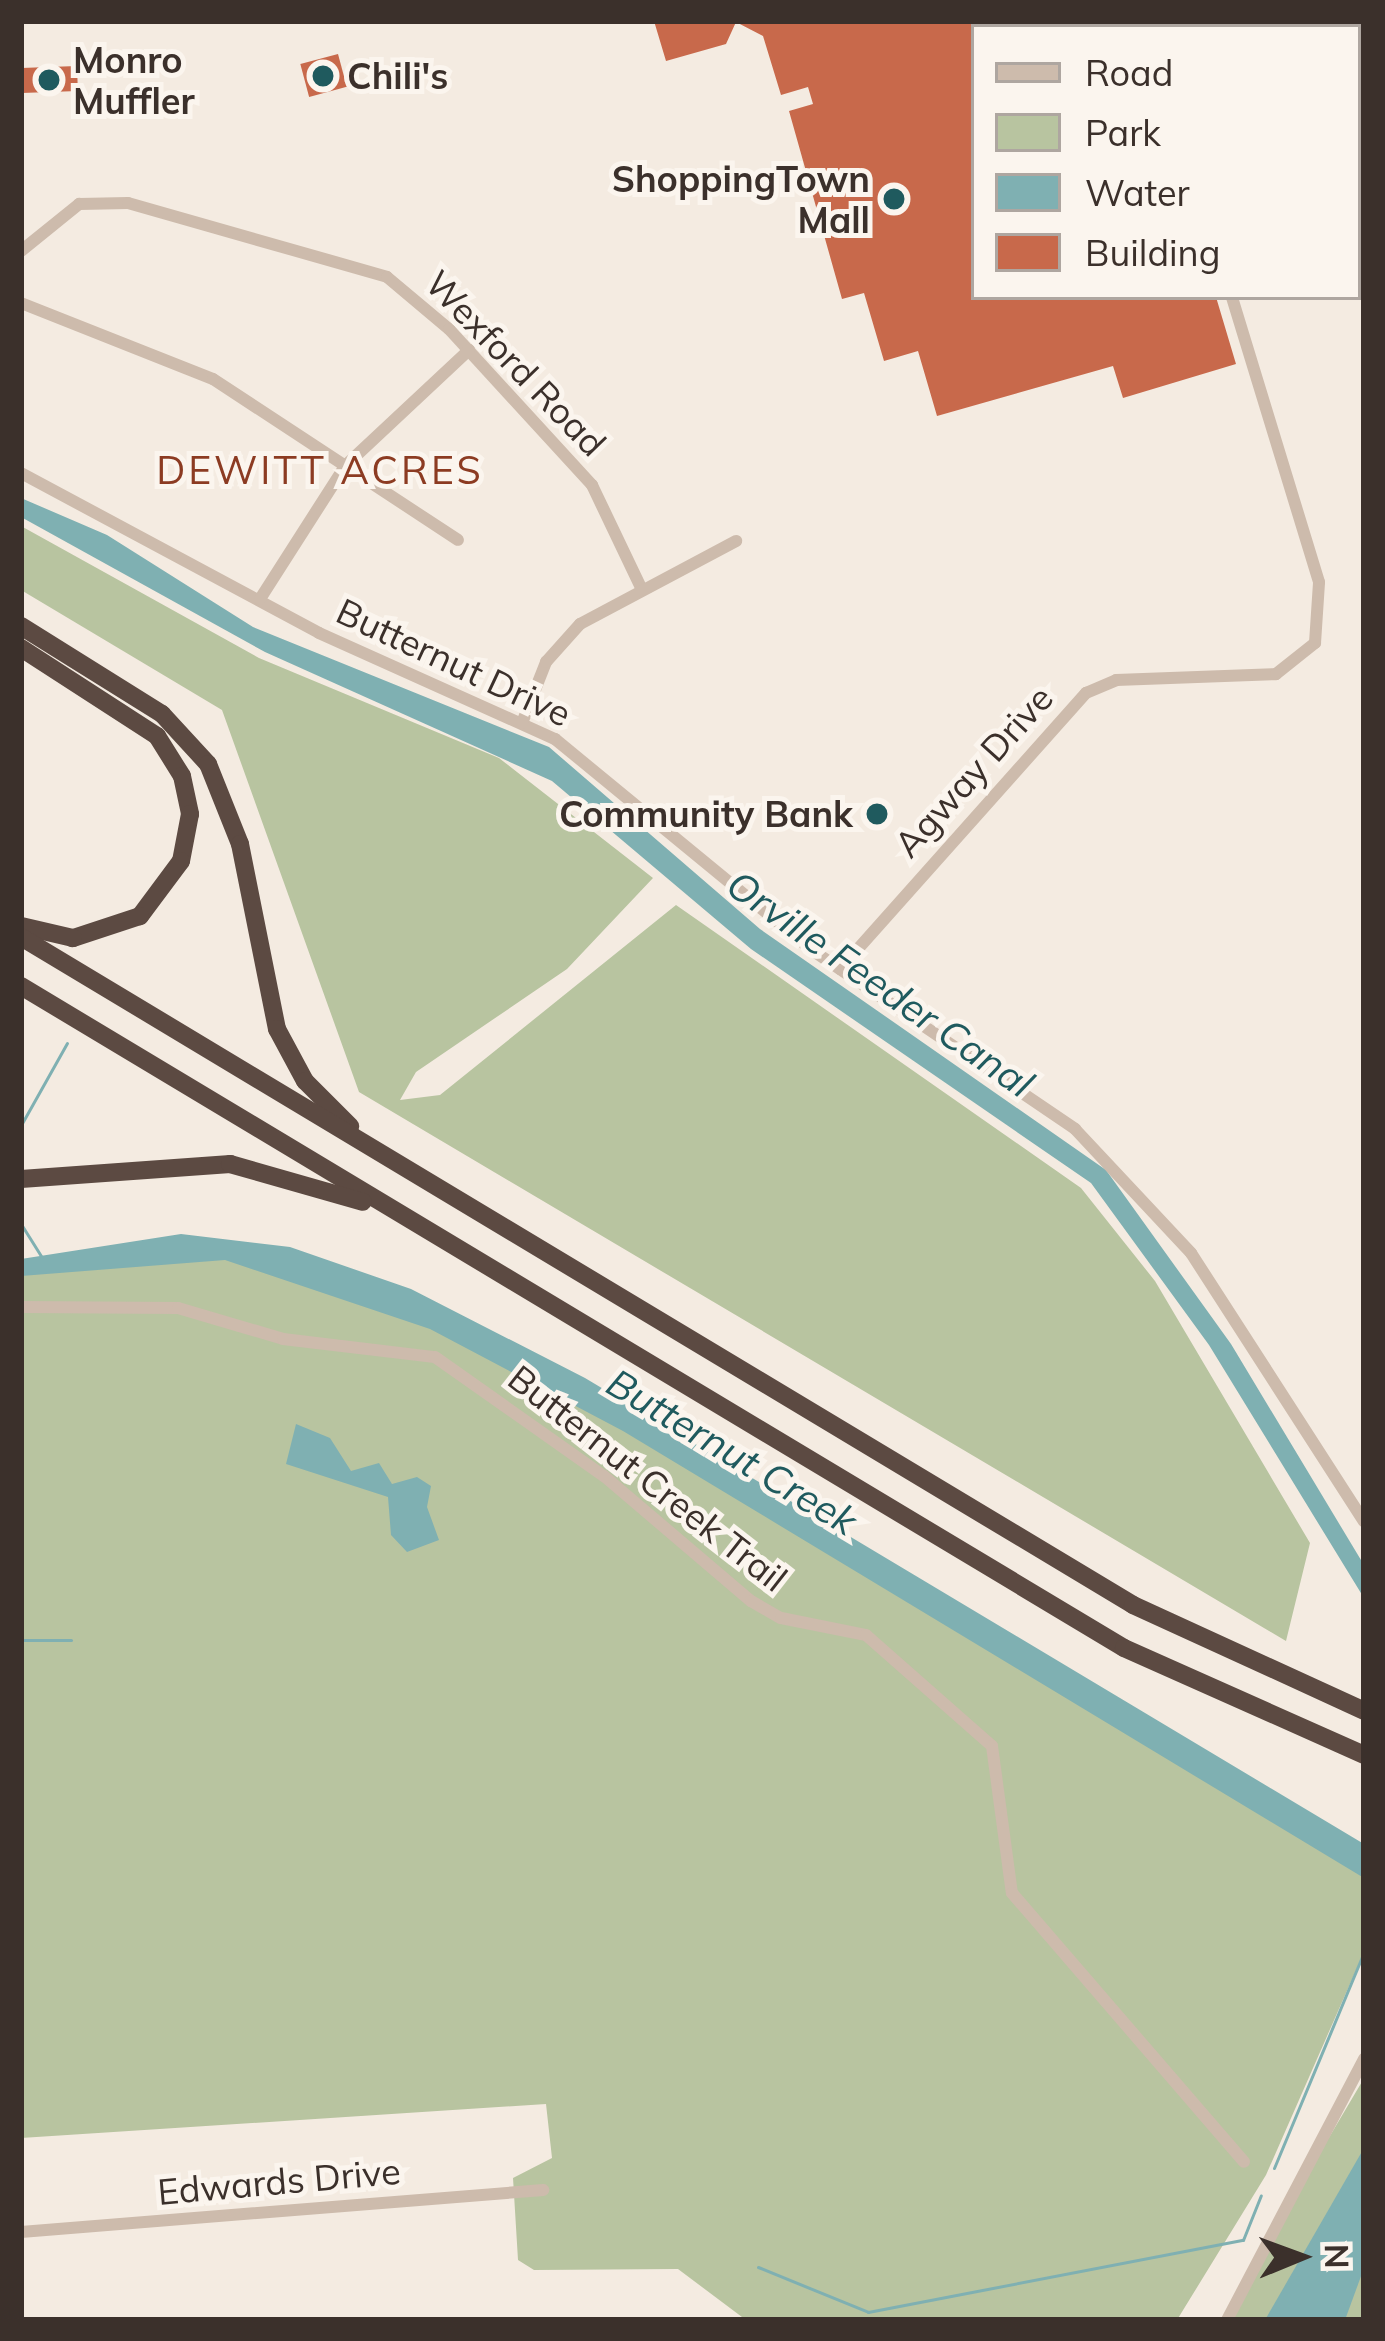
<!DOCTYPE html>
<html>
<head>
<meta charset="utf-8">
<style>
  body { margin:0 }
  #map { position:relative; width:1385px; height:2341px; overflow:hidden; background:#f4ebe1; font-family:Mulish,sans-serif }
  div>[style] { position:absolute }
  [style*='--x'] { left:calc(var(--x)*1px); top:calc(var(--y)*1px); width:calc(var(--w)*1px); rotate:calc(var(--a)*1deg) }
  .green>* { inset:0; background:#b8c4a0 }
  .water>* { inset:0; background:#7fb0b2 }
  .stream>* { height:3px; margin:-1.5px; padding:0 1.5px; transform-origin:1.5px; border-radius:1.5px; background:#7fb0b2 }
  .building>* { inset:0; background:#c8694b; transform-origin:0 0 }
  .minor>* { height:12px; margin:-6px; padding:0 6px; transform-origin:6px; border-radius:6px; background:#cdbbac }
  .highway>* { height:18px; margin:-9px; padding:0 9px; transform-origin:9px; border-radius:9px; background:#5c4a42 }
  .dots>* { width:33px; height:33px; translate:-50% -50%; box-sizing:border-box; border:6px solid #fbf5ee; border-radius:50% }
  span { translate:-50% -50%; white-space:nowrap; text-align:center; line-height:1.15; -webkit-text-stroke:10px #fbf5ee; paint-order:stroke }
  .poi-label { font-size:36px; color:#3b302b; font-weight:700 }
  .left { translate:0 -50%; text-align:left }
  .right { translate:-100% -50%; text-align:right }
  .street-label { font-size:36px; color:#3b302b }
  .neighbourhood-label { font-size:39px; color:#8c3b22; letter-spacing:3px }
  .water-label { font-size:39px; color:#1f5a5e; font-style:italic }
  .frame { position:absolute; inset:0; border:24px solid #3b302b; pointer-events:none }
  .legend { position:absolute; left:971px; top:24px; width:390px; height:276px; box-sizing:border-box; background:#fbf5ee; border:3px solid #aea6a0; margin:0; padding:15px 21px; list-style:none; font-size:36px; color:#3b302b }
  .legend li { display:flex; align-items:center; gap:24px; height:60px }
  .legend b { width:60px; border:3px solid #aea6a0 }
  .north { position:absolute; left:1241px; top:2197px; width:120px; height:120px; -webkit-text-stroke:9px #fbf5ee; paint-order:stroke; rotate:89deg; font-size:33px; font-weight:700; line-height:48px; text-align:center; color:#3b302b }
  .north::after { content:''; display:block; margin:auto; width:42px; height:54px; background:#3b302b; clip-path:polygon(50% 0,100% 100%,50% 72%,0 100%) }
</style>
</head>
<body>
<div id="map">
  <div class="green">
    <div style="clip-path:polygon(21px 526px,259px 658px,499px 758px,653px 878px,567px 969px,416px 1072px,400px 1100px,440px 1095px,676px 905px,1081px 1188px,1155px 1281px,1310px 1543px,1286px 1641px,359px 1092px,222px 710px,21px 590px)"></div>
    <div style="clip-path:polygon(220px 1249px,405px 1302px,1364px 1858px,1364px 1952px,1266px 2175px,1177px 2320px,746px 2320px,678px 2269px,534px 2270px,518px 2260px,513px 2178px,552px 2158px,546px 2104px,21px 2138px,21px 1268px)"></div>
    <div style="clip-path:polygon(1364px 2078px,1364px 2320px,1221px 2320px,1363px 2080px)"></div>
  </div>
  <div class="water">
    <div style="clip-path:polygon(21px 498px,107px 535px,253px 627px,549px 747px,760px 929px,1106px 1170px,1231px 1344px,1364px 1565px,1364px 1598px,1209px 1345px,1091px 1183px,751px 949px,552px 781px,265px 652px,21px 517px)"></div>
    <div style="clip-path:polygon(181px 1234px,290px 1247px,411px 1289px,585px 1378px,1364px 1844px,1364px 1878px,623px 1431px,430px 1329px,225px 1260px,21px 1276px,21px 1259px)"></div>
    <div style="clip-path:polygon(296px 1424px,330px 1438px,351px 1471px,379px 1463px,392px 1484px,417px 1477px,431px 1486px,427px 1507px,439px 1540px,407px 1552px,391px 1535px,388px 1497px,286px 1464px)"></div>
    <div style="clip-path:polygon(1364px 2148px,1364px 2268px,1345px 2320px,1265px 2320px)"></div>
  </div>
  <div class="stream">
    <div style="--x:21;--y:1125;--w:94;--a:-60.7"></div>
    <div style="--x:21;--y:1224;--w:39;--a:58"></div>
    <div style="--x:21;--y:1640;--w:50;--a:0"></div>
    <div style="--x:1274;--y:2168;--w:234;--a:-67.4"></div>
    <div style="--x:758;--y:2267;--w:119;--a:22.2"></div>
    <div style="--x:868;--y:2312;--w:382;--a:-10.9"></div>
    <div style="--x:1243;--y:2240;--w:48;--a:-68.2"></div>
  </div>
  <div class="building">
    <div style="clip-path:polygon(654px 21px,974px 21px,974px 297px,1216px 297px,1236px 364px,1123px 398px,1113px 366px,937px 416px,918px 351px,884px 361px,864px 293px,842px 299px,789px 111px,813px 104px,808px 87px,781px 95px,763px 36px,736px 22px,726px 44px,666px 61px)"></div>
    <div style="left:338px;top:54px;width:34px;height:39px;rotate:75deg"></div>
    <div style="left:77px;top:66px;width:25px;height:56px;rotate:88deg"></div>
  </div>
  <div class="minor">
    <div style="--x:1358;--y:133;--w:6;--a:0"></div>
    <div style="--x:21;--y:251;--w:75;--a:-39"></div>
    <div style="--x:79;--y:204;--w:49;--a:-1.2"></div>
    <div style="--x:128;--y:203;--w:269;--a:15.9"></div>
    <div style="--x:387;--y:277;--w:81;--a:40"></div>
    <div style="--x:449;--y:329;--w:212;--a:47.5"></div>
    <div style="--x:592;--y:485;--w:116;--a:64.5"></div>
    <div style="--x:21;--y:303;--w:206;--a:21.6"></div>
    <div style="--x:213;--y:379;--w:293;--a:33.3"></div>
    <div style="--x:21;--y:473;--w:338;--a:28.2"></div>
    <div style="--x:319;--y:633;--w:259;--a:24.2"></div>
    <div style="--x:555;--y:739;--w:329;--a:39.4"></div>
    <div style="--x:809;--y:948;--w:322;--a:34.2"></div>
    <div style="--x:1075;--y:1129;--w:170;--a:46.9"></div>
    <div style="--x:1191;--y:1253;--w:319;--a:57.2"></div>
    <div style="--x:260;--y:599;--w:158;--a:-57.4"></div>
    <div style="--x:345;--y:466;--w:170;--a:-43.1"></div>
    <div style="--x:522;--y:723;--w:66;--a:-68.5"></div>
    <div style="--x:546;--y:662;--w:51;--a:-48.2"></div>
    <div style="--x:580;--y:624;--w:177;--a:-28"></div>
    <div style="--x:840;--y:969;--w:370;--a:-48.3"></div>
    <div style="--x:1086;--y:693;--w:33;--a:-23"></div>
    <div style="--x:1116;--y:680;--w:160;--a:-2.1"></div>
    <div style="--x:1276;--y:674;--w:50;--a:-38.5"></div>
    <div style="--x:1315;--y:643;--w:61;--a:-86.2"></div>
    <div style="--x:1319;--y:582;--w:298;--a:-107"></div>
    <div style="--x:21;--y:1307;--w:157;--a:0.4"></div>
    <div style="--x:178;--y:1308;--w:109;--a:16.4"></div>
    <div style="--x:283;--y:1339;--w:153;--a:6.8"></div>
    <div style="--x:435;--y:1357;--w:207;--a:35.2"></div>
    <div style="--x:604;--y:1476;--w:193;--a:40.4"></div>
    <div style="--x:751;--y:1601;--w:34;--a:30"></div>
    <div style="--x:781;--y:1618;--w:87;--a:11.3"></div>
    <div style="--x:866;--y:1635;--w:168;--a:41.4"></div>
    <div style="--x:992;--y:1746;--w:148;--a:82.3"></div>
    <div style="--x:1012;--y:1893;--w:355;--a:49.2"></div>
    <div style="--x:21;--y:2232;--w:524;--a:-4.6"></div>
    <div style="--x:1227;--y:2320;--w:295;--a:-62.3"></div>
  </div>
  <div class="highway">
    <div style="--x:21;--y:626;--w:166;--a:32"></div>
    <div style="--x:162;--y:714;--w:68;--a:47.4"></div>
    <div style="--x:208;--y:764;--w:86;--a:68.2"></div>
    <div style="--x:240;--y:844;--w:189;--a:78.7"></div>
    <div style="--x:277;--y:1029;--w:59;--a:61.7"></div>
    <div style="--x:305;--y:1081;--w:64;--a:45"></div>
    <div style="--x:21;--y:648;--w:162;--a:32.9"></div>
    <div style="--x:157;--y:736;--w:47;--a:58"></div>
    <div style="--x:182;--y:776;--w:39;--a:78"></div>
    <div style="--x:190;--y:814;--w:48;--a:100.8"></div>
    <div style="--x:181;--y:861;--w:69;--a:126.7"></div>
    <div style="--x:140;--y:916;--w:71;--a:161.8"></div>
    <div style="--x:73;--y:938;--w:53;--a:-167"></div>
    <div style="--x:21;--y:937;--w:1297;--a:30.99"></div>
    <div style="--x:1133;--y:1605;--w:254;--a:24.6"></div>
    <div style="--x:21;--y:986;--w:1286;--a:30.97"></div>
    <div style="--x:1124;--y:1648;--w:263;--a:24"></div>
    <div style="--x:21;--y:1179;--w:210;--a:-4.1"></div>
    <div style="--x:230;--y:1164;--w:138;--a:15.9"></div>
  </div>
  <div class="dots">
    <div style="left:323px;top:76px;background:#1f5a5e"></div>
    <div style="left:49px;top:80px;background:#1f5a5e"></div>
    <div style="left:894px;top:199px;background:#1f5a5e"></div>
    <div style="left:877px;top:814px;background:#1f5a5e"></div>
  </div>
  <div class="poi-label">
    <span class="left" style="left:73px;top:80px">Monro<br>Muffler</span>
    <span class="left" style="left:347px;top:76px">Chili's</span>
    <span class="right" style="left:870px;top:199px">ShoppingTown<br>Mall</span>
    <span class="right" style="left:853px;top:814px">Community Bank</span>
  </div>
  <div class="street-label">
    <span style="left:516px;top:363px;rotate:46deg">Wexford Road</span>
    <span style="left:454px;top:662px;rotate:25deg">Butternut Drive</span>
    <span style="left:973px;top:771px;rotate:-48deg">Agway Drive</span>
    <span style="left:648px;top:1478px;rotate:38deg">Butternut Creek Trail</span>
    <span style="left:279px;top:2181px;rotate:-5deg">Edwards Drive</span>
  </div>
  <div class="neighbourhood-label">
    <span style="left:320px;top:470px">DEWITT ACRES</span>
  </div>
  <div class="water-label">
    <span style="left:880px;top:984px;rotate:35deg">Orville Feeder Canal</span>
    <span style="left:732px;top:1452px;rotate:31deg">Butternut Creek</span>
  </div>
  <div class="frame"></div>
  <ul class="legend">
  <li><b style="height:15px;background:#cdbbac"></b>Road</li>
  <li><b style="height:33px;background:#b8c4a0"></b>Park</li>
  <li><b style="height:33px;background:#7fb0b2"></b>Water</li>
  <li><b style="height:33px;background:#c8694b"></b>Building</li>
  </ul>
  <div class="north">N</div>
</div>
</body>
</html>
